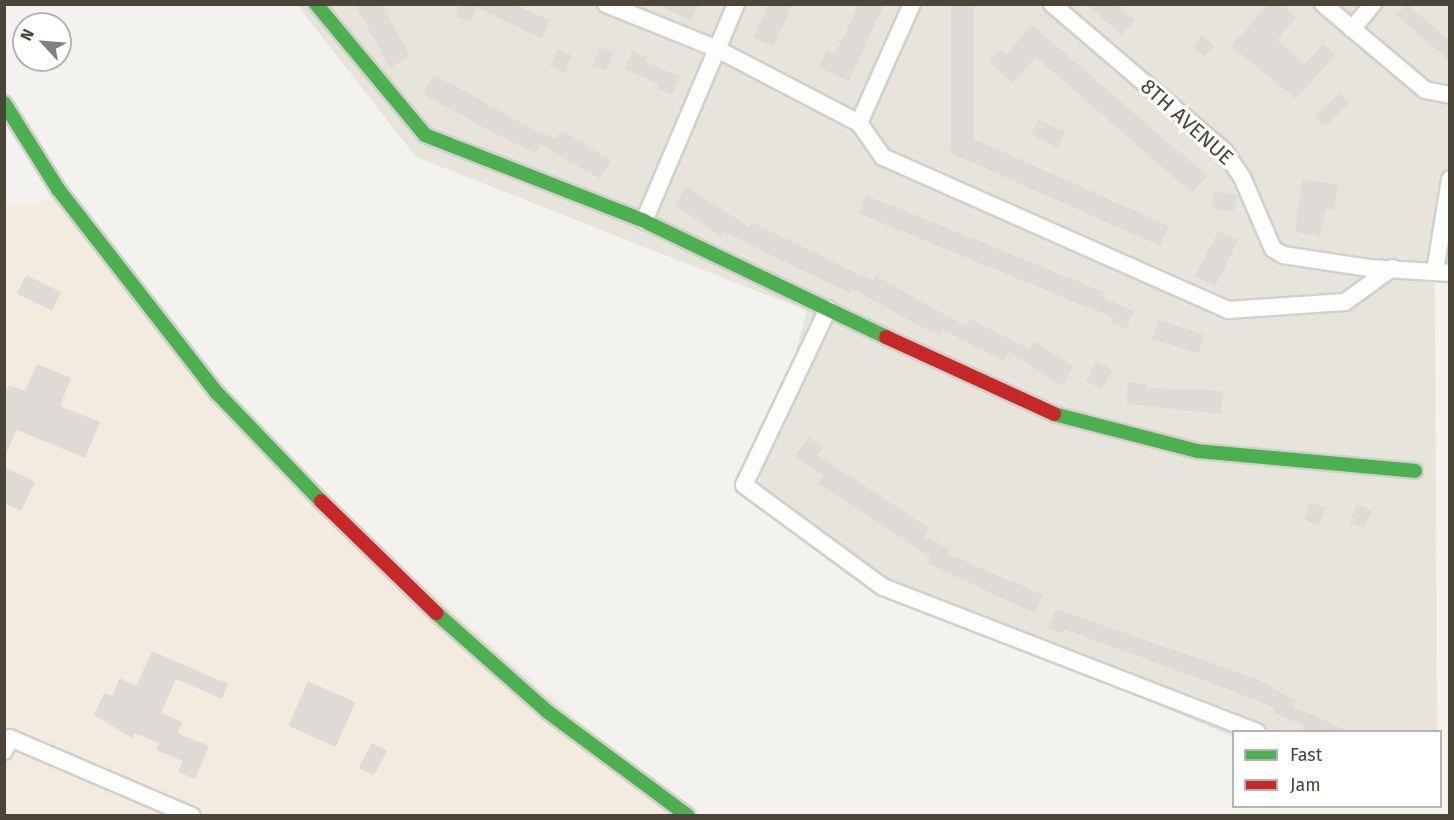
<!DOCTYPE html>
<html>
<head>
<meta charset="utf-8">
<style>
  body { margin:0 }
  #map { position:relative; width:1454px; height:820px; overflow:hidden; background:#f4f2ee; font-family:"Fira Sans",sans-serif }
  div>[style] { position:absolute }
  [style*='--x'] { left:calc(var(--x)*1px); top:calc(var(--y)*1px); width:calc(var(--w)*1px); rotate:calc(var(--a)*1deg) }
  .residential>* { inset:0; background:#e7e4dc }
  .commercial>* { inset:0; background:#f3ebdf }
  .building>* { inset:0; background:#dedbd6; transform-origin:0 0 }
  .roads { filter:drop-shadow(2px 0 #d2d0cb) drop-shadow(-2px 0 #d2d0cb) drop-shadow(0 2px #d2d0cb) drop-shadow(0 -2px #d2d0cb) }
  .street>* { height:16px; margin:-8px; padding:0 8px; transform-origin:8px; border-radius:8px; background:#fdfdfc }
  .fast>* { height:14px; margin:-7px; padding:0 7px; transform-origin:7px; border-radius:7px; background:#4caf50 }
  .jam>* { height:14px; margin:-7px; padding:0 7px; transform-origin:7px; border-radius:7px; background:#c62828 }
  span { translate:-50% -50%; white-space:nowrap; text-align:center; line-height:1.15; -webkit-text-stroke:6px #fff; paint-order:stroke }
  .street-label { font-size:21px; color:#4b4439 }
  .frame { position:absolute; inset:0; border:6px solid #4b4439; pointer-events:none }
  .legend { position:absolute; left:1232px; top:730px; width:210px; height:78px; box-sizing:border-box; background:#fff; border:2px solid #b7b4b0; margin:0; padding:8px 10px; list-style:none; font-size:18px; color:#4b4439 }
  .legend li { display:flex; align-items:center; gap:12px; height:30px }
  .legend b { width:30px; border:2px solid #b7b4b0 }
  .north { position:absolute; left:12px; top:12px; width:60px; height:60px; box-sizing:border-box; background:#fff; border:2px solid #b7b4b0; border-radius:50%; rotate:296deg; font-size:16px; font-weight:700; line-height:24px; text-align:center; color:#4b4439 }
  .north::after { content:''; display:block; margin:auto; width:21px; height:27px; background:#868178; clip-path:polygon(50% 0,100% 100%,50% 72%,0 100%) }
</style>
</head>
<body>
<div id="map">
  <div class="residential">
    <div style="clip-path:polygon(297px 5px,1449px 5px,1449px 273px,1435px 271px,1437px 731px,1234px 732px,1233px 737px,872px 582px,755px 497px,807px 311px,416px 157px)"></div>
  </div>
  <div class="commercial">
    <div style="clip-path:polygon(58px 189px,266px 448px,688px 815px,5px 815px,4px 203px,38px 205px)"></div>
  </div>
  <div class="building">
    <div style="clip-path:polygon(355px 4px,381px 4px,410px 56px,390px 68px)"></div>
    <div style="clip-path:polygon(461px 4px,512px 4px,550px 20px,542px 39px,477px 7px,471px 22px,456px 16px)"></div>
    <div style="clip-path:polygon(656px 4px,699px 4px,691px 21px)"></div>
    <div style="clip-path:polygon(769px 4px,793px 4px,773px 47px,753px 37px)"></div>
    <div style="clip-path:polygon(859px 4px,884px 4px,849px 81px,819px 67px,827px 50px,835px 54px)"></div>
    <div style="left:951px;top:4px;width:23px;height:148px"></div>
    <div style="clip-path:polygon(1086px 4px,1116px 4px,1135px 20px,1122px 35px)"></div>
    <div style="clip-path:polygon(1269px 4px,1282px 4px,1296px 18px,1277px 40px,1304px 65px,1323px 44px,1335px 55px,1296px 99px,1231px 46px)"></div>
    <div style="clip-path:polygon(1407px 4px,1449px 40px,1449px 60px,1396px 15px)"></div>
    <div style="clip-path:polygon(1032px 25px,1207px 176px,1192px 193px,1036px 57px,1012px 83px,989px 62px,1000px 50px,1006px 55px)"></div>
    <div style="left:1202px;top:35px;width:16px;height:15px;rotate:40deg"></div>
    <div style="left:600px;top:47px;width:15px;height:20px;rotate:23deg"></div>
    <div style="left:557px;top:49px;width:16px;height:19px;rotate:22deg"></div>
    <div style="clip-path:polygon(632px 51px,647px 57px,645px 62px,680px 76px,672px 95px,657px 89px,659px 84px,624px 69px)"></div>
    <div style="clip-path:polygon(434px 75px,529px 127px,556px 139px,561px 130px,611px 160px,600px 179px,540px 144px,535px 153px,506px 139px,423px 94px)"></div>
    <div style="left:1339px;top:93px;width:14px;height:34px;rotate:45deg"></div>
    <div style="left:1038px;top:119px;width:30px;height:17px;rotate:26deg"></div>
    <div style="left:958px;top:132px;width:231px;height:22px;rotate:24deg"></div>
    <div style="clip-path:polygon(1302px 180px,1338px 184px,1334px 210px,1326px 209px,1320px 237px,1295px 232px)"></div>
    <div style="clip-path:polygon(686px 186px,749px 227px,752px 222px,873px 281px,875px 276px,966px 326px,970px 319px,1030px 349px,1034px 341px,1073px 366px,1062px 386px,1009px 352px,1004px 361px,943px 330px,939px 336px,852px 289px,850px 293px,724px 232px,722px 237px,675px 205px)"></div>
    <div style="left:1214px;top:192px;width:23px;height:17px;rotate:7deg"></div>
    <div style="clip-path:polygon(866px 195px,1104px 292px,1102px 297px,1134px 311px,1127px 329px,1112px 323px,1114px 318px,858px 213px)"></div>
    <div style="left:1219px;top:230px;width:22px;height:52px;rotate:27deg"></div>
    <div style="left:26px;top:275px;width:39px;height:21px;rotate:26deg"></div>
    <div style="left:1159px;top:320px;width:48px;height:20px;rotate:18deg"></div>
    <div style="left:1097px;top:361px;width:18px;height:23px;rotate:29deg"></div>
    <div style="clip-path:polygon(37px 364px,71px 378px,60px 406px,100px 422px,85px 458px,17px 430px,4px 457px,4px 396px,9px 385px,25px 391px)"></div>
    <div style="clip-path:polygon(1128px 382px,1147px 384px,1146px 388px,1223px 391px,1221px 414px,1126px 404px)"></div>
    <div style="clip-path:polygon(808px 437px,823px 448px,818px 455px,930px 529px,924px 537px,950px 549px,948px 554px,1043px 595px,1035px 613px,927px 563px,930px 557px,818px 483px,824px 476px,795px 456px)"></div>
    <div style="clip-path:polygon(4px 467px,35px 482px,21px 511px,4px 503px)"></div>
    <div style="left:1311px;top:502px;width:16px;height:19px;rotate:22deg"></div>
    <div style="left:1357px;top:504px;width:16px;height:20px;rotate:22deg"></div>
    <div style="clip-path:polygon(1056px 609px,1254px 678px,1296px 701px,1293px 707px,1351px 732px,1300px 732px,1303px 725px,1274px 713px,1275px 708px,1230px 690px,1064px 629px,1062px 634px,1048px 628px)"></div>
    <div style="clip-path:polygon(152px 651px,228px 684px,222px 699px,176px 679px,161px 713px,182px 722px,178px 733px,209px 746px,195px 779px,178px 772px,183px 761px,156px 750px,159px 743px,134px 733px,132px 738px,94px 715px,104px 693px,112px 696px,120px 678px,136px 686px)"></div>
    <div style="left:308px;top:681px;width:52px;height:49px;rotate:24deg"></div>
    <div style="left:372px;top:743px;width:17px;height:28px;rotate:28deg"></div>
  </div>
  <div class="roads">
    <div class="street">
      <div style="--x:606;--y:4;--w:118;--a:22"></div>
      <div style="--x:715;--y:48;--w:162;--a:27.5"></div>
      <div style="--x:859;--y:123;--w:42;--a:54.8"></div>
      <div style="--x:883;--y:157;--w:377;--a:23.9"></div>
      <div style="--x:1228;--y:310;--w:117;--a:-3.9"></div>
      <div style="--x:1345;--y:302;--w:58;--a:-35.9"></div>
      <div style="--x:1052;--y:4;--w:228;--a:40.5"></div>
      <div style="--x:1225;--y:152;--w:30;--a:56"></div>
      <div style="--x:1242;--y:177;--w:78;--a:66.7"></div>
      <div style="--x:1273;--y:249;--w:12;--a:31"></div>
      <div style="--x:1283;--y:255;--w:87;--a:8.6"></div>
      <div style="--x:1369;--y:268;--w:81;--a:3.5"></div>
      <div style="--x:1323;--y:4;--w:133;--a:40.1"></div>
      <div style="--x:1425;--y:90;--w:25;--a:11"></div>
      <div style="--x:1352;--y:29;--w:33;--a:-50"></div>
      <div style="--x:859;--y:123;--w:130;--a:-66"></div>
      <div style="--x:644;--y:221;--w:236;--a:-67"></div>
      <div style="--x:1435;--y:271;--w:93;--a:-80.7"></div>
      <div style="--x:828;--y:309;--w:195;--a:115.5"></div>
      <div style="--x:744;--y:485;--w:172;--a:36.3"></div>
      <div style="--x:883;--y:587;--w:401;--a:21.2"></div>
      <div style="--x:4;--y:751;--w:14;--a:-65"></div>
      <div style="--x:10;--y:738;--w:198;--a:23.2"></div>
    </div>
    <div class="fast">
      <div style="--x:316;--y:4;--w:170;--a:50.2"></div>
      <div style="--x:425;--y:135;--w:235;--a:21.4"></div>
      <div style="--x:644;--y:221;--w:268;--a:25.6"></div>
      <div style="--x:4;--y:103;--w:102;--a:57.9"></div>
      <div style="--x:58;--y:189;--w:259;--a:52.1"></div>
      <div style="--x:217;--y:393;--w:150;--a:46.1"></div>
      <div style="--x:1054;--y:414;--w:148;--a:14.5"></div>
      <div style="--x:1197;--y:451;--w:219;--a:5.2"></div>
      <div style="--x:436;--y:613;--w:149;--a:41.5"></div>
      <div style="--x:548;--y:712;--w:174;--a:36.6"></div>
    </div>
    <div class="jam">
      <div style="--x:886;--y:337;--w:185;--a:24.6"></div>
      <div style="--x:321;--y:501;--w:161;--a:44.2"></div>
    </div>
  </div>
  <div class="street-label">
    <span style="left:1187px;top:122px;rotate:42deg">8TH AVENUE</span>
  </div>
  <div class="frame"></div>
  <ul class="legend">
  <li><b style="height:8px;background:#4caf50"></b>Fast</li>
  <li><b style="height:8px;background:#c62828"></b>Jam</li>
  </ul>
  <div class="north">N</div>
</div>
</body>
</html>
